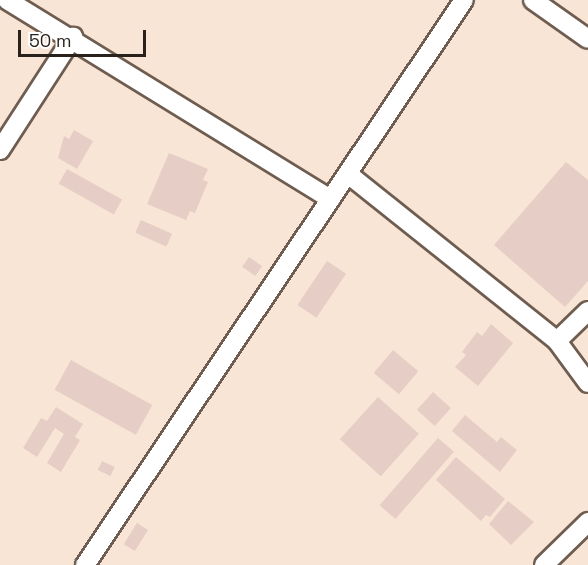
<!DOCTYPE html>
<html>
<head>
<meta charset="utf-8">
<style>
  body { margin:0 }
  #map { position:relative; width:588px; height:565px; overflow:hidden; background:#f9e5d5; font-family:"Space Grotesk",sans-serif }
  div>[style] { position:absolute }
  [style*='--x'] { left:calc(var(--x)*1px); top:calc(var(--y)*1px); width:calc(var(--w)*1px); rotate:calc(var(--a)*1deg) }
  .building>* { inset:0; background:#e6cdc5; transform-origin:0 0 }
  .roads { filter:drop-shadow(2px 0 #6e5d50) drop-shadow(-2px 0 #6e5d50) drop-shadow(0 2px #6e5d50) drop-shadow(0 -2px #6e5d50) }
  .minor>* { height:18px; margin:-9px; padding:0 9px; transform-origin:9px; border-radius:9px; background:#fff }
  span { translate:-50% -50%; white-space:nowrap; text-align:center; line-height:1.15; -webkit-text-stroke:4.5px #fff; paint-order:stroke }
  .scale { position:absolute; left:18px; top:30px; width:128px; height:27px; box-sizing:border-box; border:3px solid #29221c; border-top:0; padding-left:8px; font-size:18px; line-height:21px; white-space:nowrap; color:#29221c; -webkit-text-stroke:4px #fff; paint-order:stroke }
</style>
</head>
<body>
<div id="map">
  <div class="building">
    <div style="clip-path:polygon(74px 130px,93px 141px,77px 169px,58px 158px,64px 136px,69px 139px)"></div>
    <div style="clip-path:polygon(169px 153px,208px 169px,203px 180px,208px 182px,195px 213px,190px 211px,186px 220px,147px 204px)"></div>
    <div style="clip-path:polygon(566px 162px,588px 180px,588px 281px,565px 307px,494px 245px)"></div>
    <div style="left:67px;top:169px;width:63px;height:17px;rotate:29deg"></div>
    <div style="left:141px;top:220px;width:34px;height:14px;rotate:24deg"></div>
    <div style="left:249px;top:257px;width:16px;height:12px;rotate:35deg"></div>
    <div style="left:327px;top:261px;width:23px;height:53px;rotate:34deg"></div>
    <div style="clip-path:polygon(491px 324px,513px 343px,478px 386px,455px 367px,466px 355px,462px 352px,477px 332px,482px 336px)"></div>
    <div style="left:393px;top:350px;width:33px;height:30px;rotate:40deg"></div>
    <div style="left:71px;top:360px;width:93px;height:34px;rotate:29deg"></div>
    <div style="left:433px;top:392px;width:24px;height:24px;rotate:42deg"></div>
    <div style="left:378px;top:397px;width:55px;height:57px;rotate:42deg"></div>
    <div style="clip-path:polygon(56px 407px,83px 424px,75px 437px,80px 440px,61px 472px,47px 463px,64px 434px,55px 428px,37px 457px,23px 448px,41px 418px,47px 421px)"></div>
    <div style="clip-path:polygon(465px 415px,497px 442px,501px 437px,517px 450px,500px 472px,452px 431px)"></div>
    <div style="left:438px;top:438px;width:21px;height:89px;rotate:41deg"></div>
    <div style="clip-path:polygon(456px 457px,505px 499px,490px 517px,486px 515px,481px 521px,436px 480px)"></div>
    <div style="left:102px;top:461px;width:14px;height:10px;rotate:25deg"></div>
    <div style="clip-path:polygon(508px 501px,534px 522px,511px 545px,489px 524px)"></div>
    <div style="left:137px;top:523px;width:13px;height:25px;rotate:32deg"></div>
  </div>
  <div class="roads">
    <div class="minor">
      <div style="--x:7;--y:0;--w:380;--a:31.6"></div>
      <div style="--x:533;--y:0;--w:67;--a:35.3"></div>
      <div style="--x:0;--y:150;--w:135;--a:-57.1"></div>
      <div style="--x:348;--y:174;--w:268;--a:38.6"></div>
      <div style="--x:557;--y:341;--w:52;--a:53.6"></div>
      <div style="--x:557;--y:341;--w:43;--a:-44.1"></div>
      <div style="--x:85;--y:565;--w:680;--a:-56.15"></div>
      <div style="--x:544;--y:565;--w:62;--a:-44.3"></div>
    </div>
  </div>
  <div class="scale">50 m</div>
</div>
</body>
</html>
